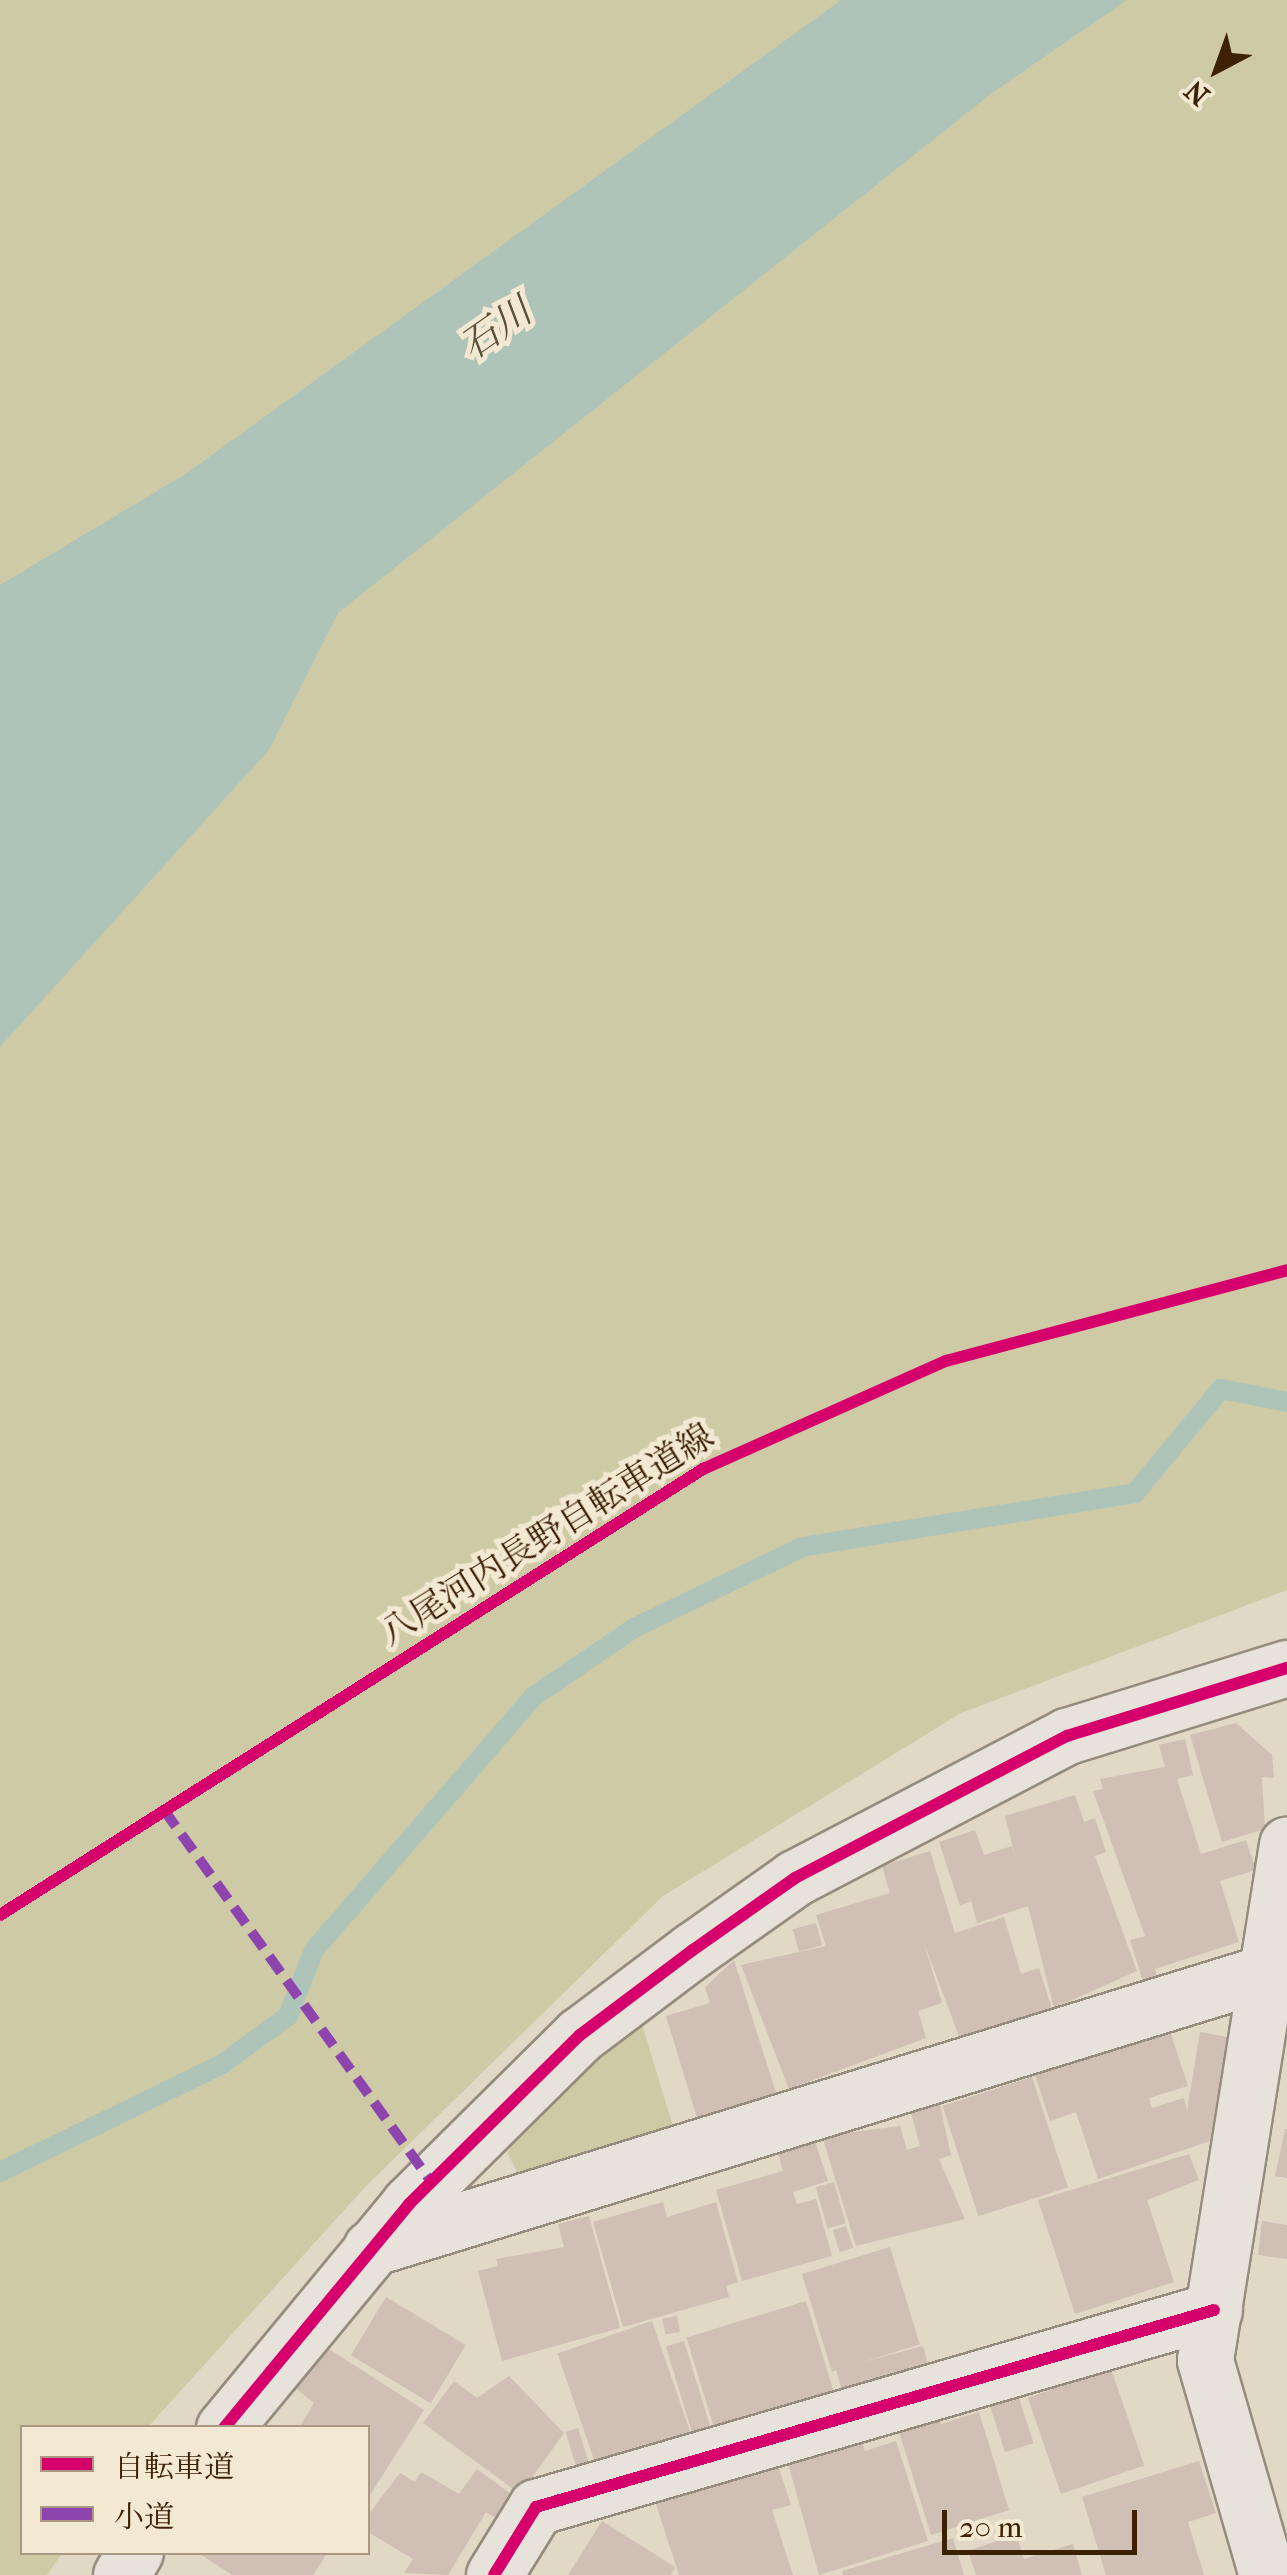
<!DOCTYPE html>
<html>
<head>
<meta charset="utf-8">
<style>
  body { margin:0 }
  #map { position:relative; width:1287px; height:2575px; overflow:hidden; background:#e1d8c6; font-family:"IM FELL French Canon","Noto Serif JP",serif }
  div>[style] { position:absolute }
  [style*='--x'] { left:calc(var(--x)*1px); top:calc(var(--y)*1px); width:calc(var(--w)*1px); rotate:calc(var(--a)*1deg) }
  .green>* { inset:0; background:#cecaa6 }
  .water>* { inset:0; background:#afc4b9 }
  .stream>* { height:20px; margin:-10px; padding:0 10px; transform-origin:10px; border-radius:10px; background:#afc4b9 }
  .building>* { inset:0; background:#d0bfb5; transform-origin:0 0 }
  .roads { filter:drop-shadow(2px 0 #958c7e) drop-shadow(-2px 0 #958c7e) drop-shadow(0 2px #958c7e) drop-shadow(0 -2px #958c7e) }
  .minor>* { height:55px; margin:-27.5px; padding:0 27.5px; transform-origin:27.5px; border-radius:27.5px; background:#e7e2da }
  .tertiary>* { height:55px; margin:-27.5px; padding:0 27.5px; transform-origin:27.5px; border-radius:27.5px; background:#e7e2da }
  .quiet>* { height:10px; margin-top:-5px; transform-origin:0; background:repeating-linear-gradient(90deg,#8e44ad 0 20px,transparent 0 30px) }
  .cycleway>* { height:12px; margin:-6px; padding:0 6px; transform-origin:6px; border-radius:6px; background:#d6006c }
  span { translate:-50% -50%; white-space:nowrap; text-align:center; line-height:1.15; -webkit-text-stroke:10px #f3e8d2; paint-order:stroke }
  .street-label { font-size:35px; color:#3c2104 }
  .water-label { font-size:38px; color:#584f39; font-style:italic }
  .legend { position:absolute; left:20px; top:2425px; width:350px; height:130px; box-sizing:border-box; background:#f3e8d2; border:2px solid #aa9880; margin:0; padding:12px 18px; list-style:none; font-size:30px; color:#3c2104 }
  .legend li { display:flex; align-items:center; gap:20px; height:50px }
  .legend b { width:50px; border:2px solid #aa9880 }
  .north { position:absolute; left:1167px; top:20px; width:100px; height:100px; -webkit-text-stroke:8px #f3e8d2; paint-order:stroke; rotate:221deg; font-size:28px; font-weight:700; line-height:40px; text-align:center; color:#3c2104 }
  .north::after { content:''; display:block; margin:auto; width:35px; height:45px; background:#3c2104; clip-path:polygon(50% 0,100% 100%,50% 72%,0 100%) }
  .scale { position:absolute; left:942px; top:2510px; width:195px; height:45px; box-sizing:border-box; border:5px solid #3c2104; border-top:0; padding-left:12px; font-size:30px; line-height:35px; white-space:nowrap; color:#3c2104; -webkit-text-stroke:8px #f3e8d2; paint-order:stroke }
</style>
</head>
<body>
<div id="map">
  <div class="green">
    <div style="clip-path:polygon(0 0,1287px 0,1287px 1590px,961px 1713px,663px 1896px,366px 2186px,148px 2427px,22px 2428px,22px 2552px,62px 2553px,47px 2575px,0 2575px)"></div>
    <div style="clip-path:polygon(640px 2018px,675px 2133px,518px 2174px,508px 2154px,519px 2122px)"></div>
  </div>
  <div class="water">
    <div style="clip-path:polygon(841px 0,1127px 0,992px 93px,338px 613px,269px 750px,0 1047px,0 585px,187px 473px)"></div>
  </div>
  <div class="stream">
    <div style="--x:0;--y:2172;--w:247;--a:-25.9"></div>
    <div style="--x:222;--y:2064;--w:82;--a:-36"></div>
    <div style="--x:288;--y:2016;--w:71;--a:-68.5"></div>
    <div style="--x:314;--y:1950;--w:336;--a:-49.1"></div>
    <div style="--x:534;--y:1696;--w:121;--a:-34.2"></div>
    <div style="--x:634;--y:1628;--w:187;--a:-25.7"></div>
    <div style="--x:802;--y:1547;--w:337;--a:-9.2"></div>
    <div style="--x:1135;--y:1493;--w:135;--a:-50.4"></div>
    <div style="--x:1221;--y:1389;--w:67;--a:11.1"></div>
  </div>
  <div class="building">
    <div style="clip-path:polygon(1236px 1723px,1272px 1755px,1274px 1778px,1262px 1777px,1265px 1829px,1222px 1842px,1190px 1735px)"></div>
    <div style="clip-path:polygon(1185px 1739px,1193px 1775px,1177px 1779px,1201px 1854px,1246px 1840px,1256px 1870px,1220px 1881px,1239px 1942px,1155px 1969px,1157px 1977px,1143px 1982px,1130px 1940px,1145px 1936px,1093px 1791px,1103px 1789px,1100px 1779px,1165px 1767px,1159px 1745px)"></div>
    <div style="clip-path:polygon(1075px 1795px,1084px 1822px,1095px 1818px,1106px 1852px,1095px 1856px,1137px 1971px,1054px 2008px,1005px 1816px)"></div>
    <div style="clip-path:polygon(975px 1830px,984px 1855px,1012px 1846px,1031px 1905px,977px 1923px,971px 1901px,960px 1906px,939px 1842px)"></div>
    <div style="clip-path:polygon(930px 1851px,955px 1933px,1004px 1917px,1021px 1974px,1039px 1968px,1052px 2009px,960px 2039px,924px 1943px,942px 2003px,918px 2011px,926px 2038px,789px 2089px,741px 1965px,826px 1946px,816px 1915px,890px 1893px,882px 1866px)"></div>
    <div style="left:816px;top:1923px;width:23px;height:24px;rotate:75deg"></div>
    <div style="clip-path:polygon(734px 1960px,777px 2096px,698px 2121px,666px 2016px,710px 2003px,705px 1987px)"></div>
    <div style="clip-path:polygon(1168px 2025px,1188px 2086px,1149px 2098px,1152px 2108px,1184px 2098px,1187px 2111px,1200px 2032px,1227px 2037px,1210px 2141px,1098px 2179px,1076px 2112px,1050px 2121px,1035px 2075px)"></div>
    <div style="left:1032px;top:2077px;width:116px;height:94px;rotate:72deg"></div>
    <div style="clip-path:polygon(939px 2101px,951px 2155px,939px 2159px,965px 2219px,856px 2246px,822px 2136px,900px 2126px,907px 2150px,920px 2146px,910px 2109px)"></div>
    <div style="clip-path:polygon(1285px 2129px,1287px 2129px,1287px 2178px,1275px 2176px)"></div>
    <div style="clip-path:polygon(815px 2141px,828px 2181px,793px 2192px,797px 2204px,816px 2199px,832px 2256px,742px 2281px,716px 2190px,783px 2171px,778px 2153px)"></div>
    <div style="clip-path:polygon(1189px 2154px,1199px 2180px,1147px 2200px,1174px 2282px,1075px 2314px,1038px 2200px)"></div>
    <div style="left:834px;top:2182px;width:43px;height:19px;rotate:74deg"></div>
    <div style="clip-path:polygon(663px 2202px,667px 2217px,716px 2202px,738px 2282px,726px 2286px,729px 2297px,623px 2327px,593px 2222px)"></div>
    <div style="clip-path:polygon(589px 2216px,620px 2328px,502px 2361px,478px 2271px,498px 2266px,496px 2259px,564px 2247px,558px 2224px)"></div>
    <div style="clip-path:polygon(1262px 2221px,1287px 2225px,1287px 2259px,1258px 2255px)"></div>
    <div style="left:846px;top:2226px;width:23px;height:14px;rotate:72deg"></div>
    <div style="left:890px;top:2247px;width:102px;height:92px;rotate:73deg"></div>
    <div style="left:386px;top:2297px;width:93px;height:68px;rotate:31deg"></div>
    <div style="left:806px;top:2301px;width:96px;height:125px;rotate:73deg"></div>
    <div style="left:677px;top:2316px;width:16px;height:15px;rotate:79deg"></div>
    <div style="left:652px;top:2321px;width:122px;height:100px;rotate:71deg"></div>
    <div style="left:684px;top:2341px;width:92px;height:19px;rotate:73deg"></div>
    <div style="left:923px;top:2346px;width:20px;height:90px;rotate:75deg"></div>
    <div style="clip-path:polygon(329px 2349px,424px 2410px,368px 2498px,368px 2428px,299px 2428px,314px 2403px,295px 2388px)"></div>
    <div style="left:1111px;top:2369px;width:102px;height:88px;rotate:71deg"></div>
    <div style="clip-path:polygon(509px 2376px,564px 2433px,520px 2494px,423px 2423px,454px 2381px,477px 2398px)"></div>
    <div style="left:1015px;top:2386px;width:60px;height:30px;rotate:72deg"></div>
    <div style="clip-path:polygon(937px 2409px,941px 2424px,979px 2412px,1009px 2510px,931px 2535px,896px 2422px)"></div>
    <div style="left:578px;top:2428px;width:38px;height:13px;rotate:73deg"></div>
    <div style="clip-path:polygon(859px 2434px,865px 2451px,896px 2441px,928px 2541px,819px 2575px,786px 2456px)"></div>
    <div style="clip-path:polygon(776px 2459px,791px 2505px,772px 2510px,793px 2575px,679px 2575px,656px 2504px)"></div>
    <div style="clip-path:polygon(1199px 2461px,1216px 2513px,1188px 2522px,1204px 2575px,1106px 2575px,1082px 2497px)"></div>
    <div style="clip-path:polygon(477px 2469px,515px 2497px,499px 2520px,486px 2512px,448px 2575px,404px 2573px,413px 2559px,368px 2532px,368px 2515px,400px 2473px,415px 2482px,421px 2472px,459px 2494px)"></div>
    <div style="clip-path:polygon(602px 2521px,675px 2567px,671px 2575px,568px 2575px)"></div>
    <div style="clip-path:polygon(1016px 2534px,1024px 2559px,1073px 2544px,1082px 2575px,976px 2575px,968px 2551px)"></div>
    <div style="clip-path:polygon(953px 2538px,964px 2575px,843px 2575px,842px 2571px)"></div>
    <div style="clip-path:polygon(197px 2552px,328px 2552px,313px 2575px,232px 2575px)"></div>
  </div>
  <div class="roads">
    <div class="minor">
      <div style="--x:371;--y:2248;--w:938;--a:-17.12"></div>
      <div style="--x:494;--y:2575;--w:80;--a:-58.3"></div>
      <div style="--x:536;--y:2507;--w:706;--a:-16.2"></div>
      <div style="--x:1267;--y:2575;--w:224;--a:-106.1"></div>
      <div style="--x:1205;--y:2360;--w:522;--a:-80.97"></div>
    </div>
    <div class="tertiary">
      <div style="--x:224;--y:2428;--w:291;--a:-50.4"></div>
      <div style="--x:409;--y:2204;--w:240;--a:-44.7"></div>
      <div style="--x:580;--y:2035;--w:141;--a:-37"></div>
      <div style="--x:693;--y:1950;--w:125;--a:-35.2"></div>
      <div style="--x:795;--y:1878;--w:307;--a:-27.6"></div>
      <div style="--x:1067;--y:1736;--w:230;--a:-17.2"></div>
      <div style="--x:121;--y:2575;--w:27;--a:-59"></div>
    </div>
  </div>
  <div class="quiet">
    <div style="--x:164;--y:1810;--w:459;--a:54.3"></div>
  </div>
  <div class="cycleway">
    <div style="--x:0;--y:1915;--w:833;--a:-32.39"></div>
    <div style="--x:703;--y:1469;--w:266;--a:-24"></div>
    <div style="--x:946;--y:1361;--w:353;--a:-14.9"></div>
    <div style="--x:224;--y:2428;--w:291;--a:-50.4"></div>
    <div style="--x:409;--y:2204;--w:240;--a:-44.7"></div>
    <div style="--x:580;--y:2035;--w:141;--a:-37"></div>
    <div style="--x:693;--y:1950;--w:125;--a:-35.2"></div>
    <div style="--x:795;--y:1878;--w:307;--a:-27.6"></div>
    <div style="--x:1067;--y:1736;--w:230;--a:-17.2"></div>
    <div style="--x:494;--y:2575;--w:80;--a:-58.3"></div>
    <div style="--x:536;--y:2507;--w:706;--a:-16.2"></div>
  </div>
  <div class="street-label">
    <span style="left:547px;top:1535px;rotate:-32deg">八尾河内長野自転車道線</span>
  </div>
  <div class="water-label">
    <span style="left:496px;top:329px;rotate:-35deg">石川</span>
  </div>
  <ul class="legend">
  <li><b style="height:12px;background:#d6006c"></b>自転車道</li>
  <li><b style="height:12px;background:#8e44ad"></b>小道</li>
  </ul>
  <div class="north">N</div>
  <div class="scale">20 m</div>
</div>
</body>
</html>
